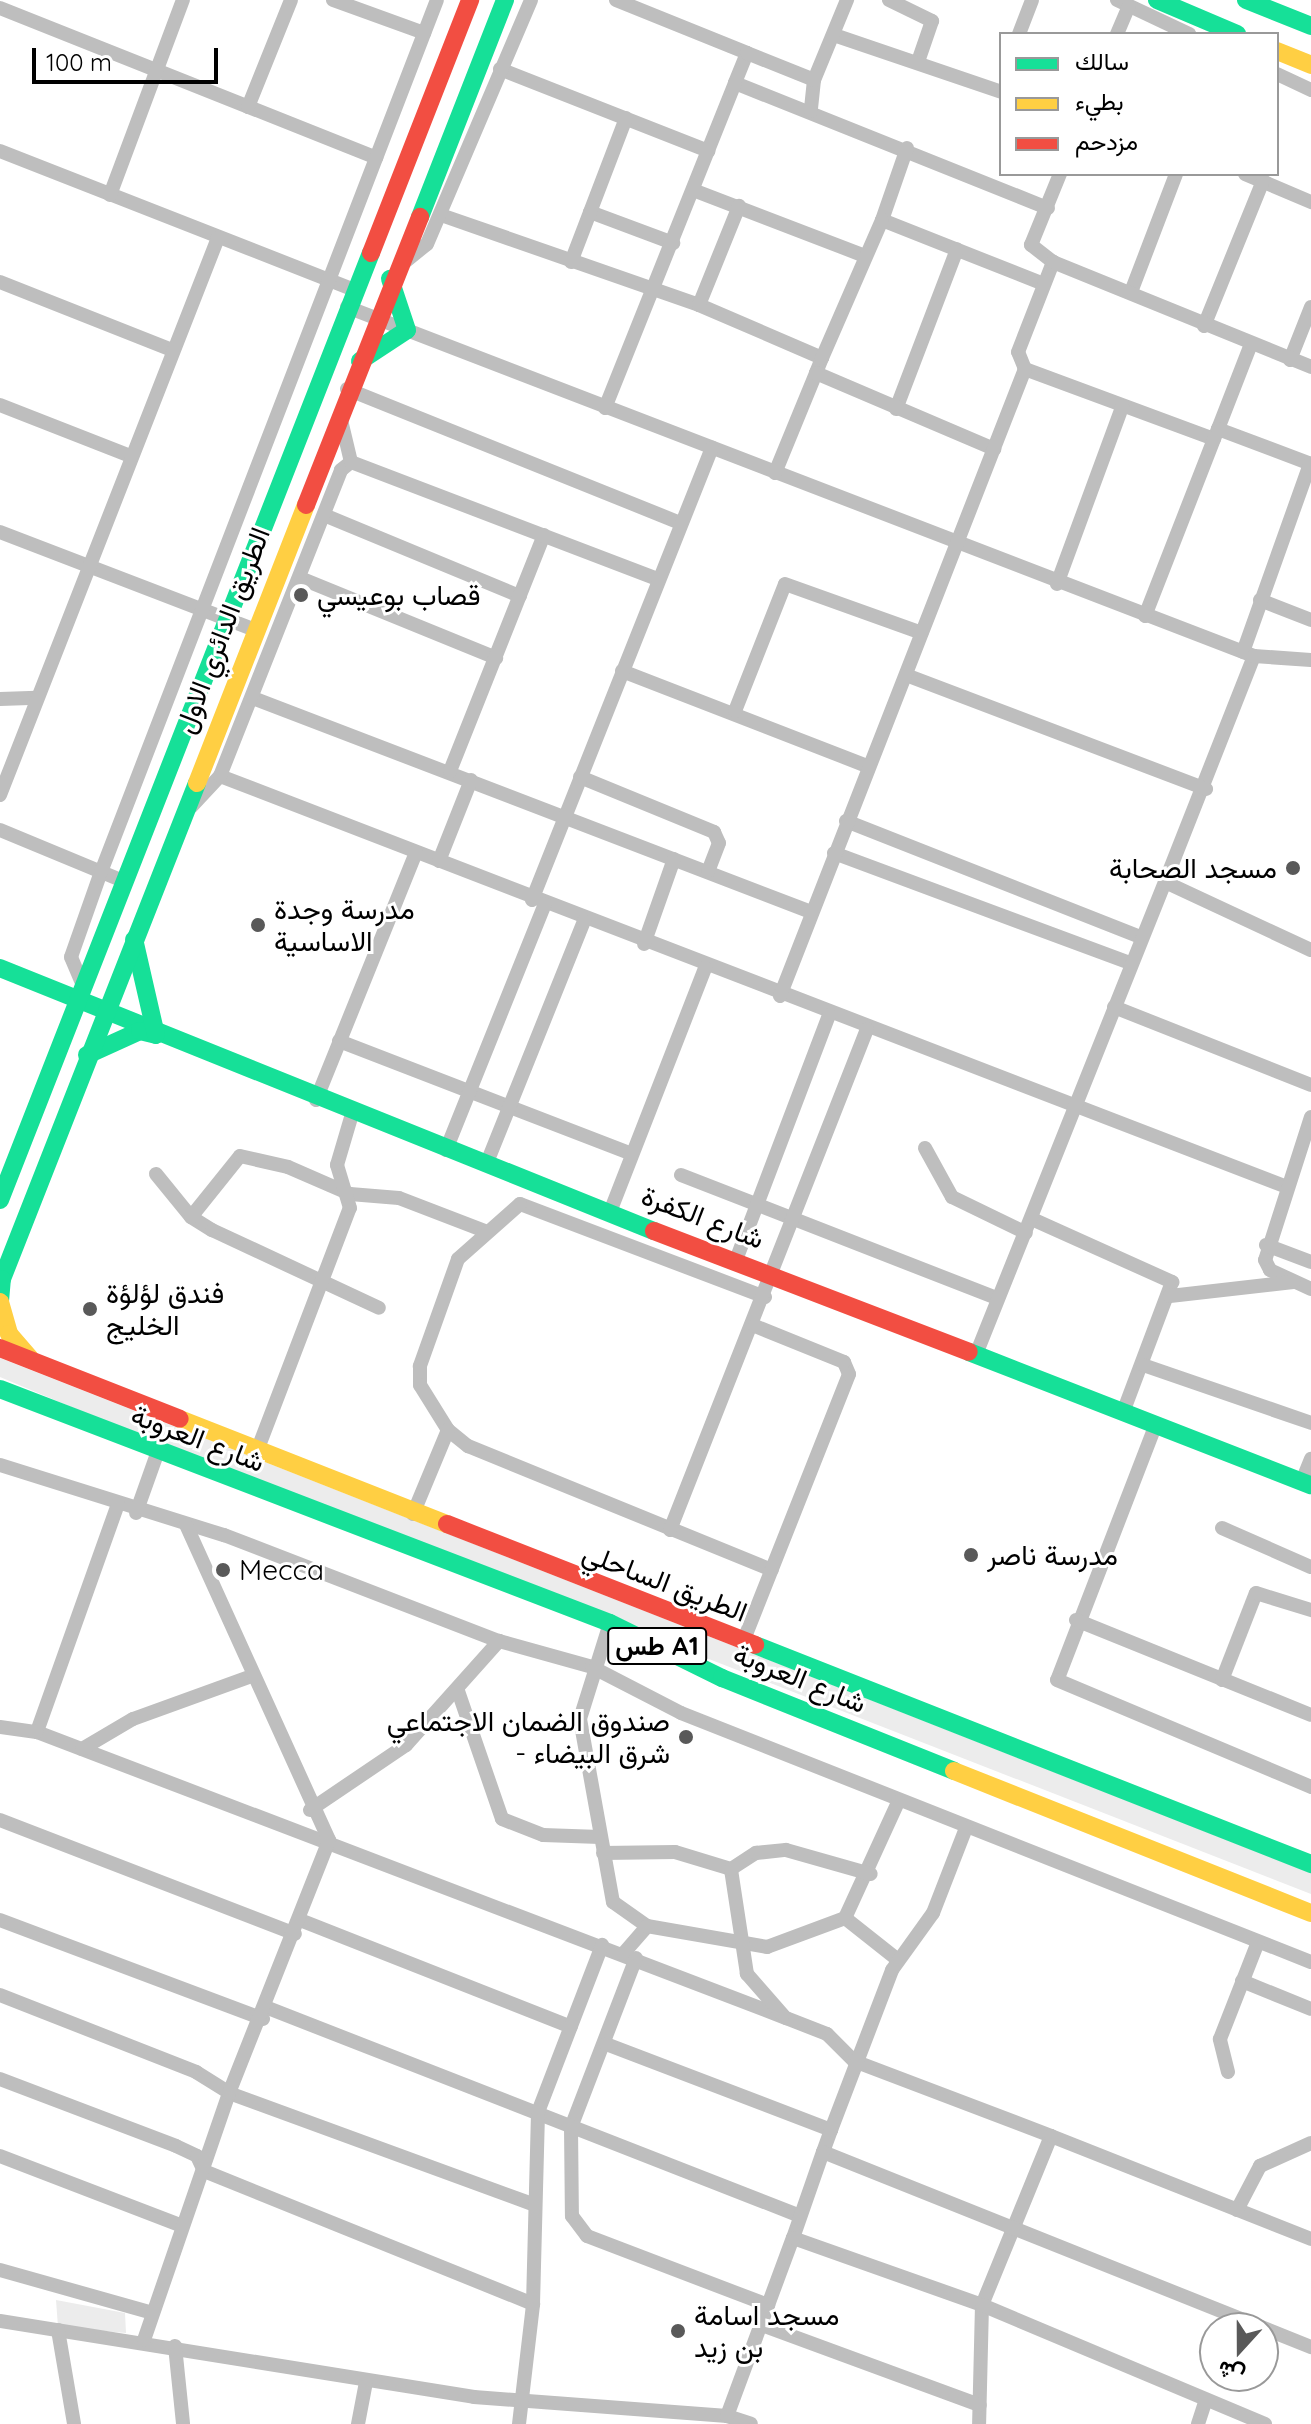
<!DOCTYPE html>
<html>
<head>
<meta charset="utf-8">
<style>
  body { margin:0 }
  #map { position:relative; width:1311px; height:2424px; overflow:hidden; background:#fff; font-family:Quicksand,Vazirmatn,sans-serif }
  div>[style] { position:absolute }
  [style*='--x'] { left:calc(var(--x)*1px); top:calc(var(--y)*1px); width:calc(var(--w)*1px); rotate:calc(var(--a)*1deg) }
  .green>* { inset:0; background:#ececec }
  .street>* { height:14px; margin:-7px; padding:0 7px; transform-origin:7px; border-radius:7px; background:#bebebe }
  .fast>* { height:18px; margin:-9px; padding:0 9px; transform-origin:9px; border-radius:9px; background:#16e098 }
  .slow>* { height:18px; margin:-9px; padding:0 9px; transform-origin:9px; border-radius:9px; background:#ffcf43 }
  .jam>* { height:18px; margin:-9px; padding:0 9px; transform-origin:9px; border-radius:9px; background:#f24e42 }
  .dots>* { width:22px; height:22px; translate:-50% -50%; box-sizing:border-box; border:4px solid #fff; border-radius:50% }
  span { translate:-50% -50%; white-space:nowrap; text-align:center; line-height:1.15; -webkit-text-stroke:6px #fff; paint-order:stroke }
  .shield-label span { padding:2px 6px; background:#fff; border:2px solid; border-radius:6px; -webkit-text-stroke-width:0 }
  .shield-label { font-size:26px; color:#000; font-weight:700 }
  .poi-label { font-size:28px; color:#000 }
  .left { translate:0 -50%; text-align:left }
  .right { translate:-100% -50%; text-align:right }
  .street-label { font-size:28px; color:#000 }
  .legend { position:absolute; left:999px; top:32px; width:280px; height:144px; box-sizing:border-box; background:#fff; border:2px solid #999; margin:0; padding:10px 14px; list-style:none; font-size:24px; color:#000 }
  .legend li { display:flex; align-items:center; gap:16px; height:40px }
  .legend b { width:40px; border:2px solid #999 }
  .north { position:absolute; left:1199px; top:2312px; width:80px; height:80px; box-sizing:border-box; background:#fff; border:2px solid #999; border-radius:50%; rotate:201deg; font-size:22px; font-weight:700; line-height:32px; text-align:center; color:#000 }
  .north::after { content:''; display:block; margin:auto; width:28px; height:36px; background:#595959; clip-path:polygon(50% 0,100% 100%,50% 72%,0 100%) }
  .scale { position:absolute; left:32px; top:48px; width:186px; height:36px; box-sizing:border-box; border:4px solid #000; border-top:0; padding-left:10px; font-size:24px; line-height:28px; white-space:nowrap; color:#000; -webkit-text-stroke:6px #fff; paint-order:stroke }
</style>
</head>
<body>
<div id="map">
  <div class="green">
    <div style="clip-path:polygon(0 1358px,1311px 1873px,1311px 1894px,171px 1449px,0 1377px)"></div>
    <div style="clip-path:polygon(56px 2300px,125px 2313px,126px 2333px,58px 2327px)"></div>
  </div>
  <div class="street">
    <div style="--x:333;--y:0;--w:97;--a:19.9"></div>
    <div style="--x:616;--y:0;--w:141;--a:22"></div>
    <div style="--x:747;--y:53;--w:32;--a:112"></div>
    <div style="--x:735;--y:83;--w:337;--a:21.8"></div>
    <div style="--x:889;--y:0;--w:48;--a:26"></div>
    <div style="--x:932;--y:21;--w:39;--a:109"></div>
    <div style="--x:1117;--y:0;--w:80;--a:25.3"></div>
    <div style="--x:0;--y:8;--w:405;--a:21.7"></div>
    <div style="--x:1019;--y:34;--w:36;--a:-69"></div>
    <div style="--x:1117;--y:34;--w:30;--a:-67"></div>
    <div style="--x:834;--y:35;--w:176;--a:18.8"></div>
    <div style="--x:747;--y:53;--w:72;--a:21.9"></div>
    <div style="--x:814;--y:80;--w:31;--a:96"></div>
    <div style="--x:500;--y:69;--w:224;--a:21.5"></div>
    <div style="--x:1277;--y:74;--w:38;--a:25"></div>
    <div style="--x:814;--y:80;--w:87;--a:-67.6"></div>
    <div style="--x:248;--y:107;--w:115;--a:-68.1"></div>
    <div style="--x:907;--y:148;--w:76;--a:109.1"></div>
    <div style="--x:882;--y:220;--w:174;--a:21.6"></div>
    <div style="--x:0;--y:151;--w:380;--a:21.4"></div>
    <div style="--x:1245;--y:174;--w:72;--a:23"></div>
    <div style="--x:693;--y:190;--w:181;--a:21"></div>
    <div style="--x:110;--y:195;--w:208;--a:-69.5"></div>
    <div style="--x:590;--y:212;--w:89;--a:20.5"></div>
    <div style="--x:441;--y:215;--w:273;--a:19.2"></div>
    <div style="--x:699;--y:305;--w:134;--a:23.3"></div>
    <div style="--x:822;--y:358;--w:16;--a:112"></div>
    <div style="--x:571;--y:262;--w:154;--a:-69.1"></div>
    <div style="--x:1053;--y:262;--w:28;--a:-142"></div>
    <div style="--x:1031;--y:245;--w:77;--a:-67.8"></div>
    <div style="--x:401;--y:265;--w:33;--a:-39"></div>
    <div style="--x:427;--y:244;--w:265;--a:-66.9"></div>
    <div style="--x:0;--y:282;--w:185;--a:21.6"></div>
    <div style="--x:1131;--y:292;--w:126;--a:-69.1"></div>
    <div style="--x:699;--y:305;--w:107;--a:-68"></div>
    <div style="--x:347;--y:307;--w:972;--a:21.05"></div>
    <div style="--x:1254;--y:656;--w:243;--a:111.5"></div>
    <div style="--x:1204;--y:326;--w:157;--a:-67.9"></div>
    <div style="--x:822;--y:358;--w:150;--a:-66.5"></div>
    <div style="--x:1290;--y:360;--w:57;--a:-68.4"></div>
    <div style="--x:347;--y:389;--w:359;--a:21.9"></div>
    <div style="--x:0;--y:405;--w:140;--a:21.4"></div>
    <div style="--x:605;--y:408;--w:350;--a:-68.2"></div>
    <div style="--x:896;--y:409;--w:171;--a:-69.1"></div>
    <div style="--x:341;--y:420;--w:43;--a:76.6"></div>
    <div style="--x:1218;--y:429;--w:91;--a:-68.8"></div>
    <div style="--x:1214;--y:439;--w:202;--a:-159.7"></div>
    <div style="--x:1025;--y:369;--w:18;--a:-112"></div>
    <div style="--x:1018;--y:352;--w:97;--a:-68.7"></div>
    <div style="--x:1053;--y:262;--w:279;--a:22.1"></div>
    <div style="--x:775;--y:473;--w:108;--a:-67.7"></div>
    <div style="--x:816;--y:373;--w:194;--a:23.1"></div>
    <div style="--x:324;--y:515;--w:212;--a:22.5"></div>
    <div style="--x:0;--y:532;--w:271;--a:21"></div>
    <div style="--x:300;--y:578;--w:212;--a:22.2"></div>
    <div style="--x:1057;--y:584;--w:189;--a:-69.8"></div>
    <div style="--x:1260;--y:600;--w:55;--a:21.4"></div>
    <div style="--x:1145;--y:616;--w:201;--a:-68.7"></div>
    <div style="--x:1218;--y:429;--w:99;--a:20.6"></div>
    <div style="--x:1243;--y:652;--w:200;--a:-70.4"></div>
    <div style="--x:1254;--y:656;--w:57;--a:4"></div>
    <div style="--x:622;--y:671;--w:263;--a:21.2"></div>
    <div style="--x:906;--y:675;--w:321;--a:20.8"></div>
    <div style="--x:253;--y:698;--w:598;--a:20.98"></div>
    <div style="--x:0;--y:699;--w:37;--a:-2"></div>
    <div style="--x:735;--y:711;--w:136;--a:-68.5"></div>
    <div style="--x:785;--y:584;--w:145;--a:19.7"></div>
    <div style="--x:450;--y:771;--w:254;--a:-68.3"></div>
    <div style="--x:220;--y:776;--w:1140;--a:21.07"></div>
    <div style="--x:580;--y:777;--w:145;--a:22.3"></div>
    <div style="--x:714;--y:832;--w:12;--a:66"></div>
    <div style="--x:719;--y:843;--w:30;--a:111"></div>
    <div style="--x:0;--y:795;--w:598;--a:-68.63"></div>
    <div style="--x:191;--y:807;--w:42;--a:-46.9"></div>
    <div style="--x:220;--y:776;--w:329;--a:-68.4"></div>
    <div style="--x:341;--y:470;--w:13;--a:-39"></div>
    <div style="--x:351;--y:462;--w:329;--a:20.9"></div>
    <div style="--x:846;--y:821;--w:317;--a:21.5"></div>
    <div style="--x:0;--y:830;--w:133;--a:22.5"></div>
    <div style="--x:834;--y:853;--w:315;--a:20.4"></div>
    <div style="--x:439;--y:861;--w:87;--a:-68.4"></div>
    <div style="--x:532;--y:900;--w:487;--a:-68.3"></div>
    <div style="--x:644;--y:944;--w:90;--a:-70.6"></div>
    <div style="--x:82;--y:983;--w:28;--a:-113"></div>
    <div style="--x:71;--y:957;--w:90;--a:-70.6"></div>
    <div style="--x:101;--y:872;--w:934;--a:-68.93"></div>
    <div style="--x:780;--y:996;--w:673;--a:-68.66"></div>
    <div style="--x:1114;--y:1007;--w:212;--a:21.6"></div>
    <div style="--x:339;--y:1041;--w:314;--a:21.1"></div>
    <div style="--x:316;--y:1100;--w:267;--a:-68"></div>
    <div style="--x:1311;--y:1117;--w:150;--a:107.8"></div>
    <div style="--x:1265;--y:1260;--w:11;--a:63"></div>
    <div style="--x:1270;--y:1270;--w:45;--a:24.9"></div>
    <div style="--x:925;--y:1148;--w:56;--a:61.1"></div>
    <div style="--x:952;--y:1197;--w:82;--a:25.9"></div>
    <div style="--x:446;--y:1150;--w:265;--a:-68.1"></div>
    <div style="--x:486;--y:1165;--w:263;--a:-68.1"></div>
    <div style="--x:156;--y:1174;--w:55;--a:50.9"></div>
    <div style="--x:191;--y:1217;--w:25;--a:32"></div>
    <div style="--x:212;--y:1230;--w:184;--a:25"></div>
    <div style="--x:681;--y:1175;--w:338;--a:21.3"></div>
    <div style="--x:610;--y:1212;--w:262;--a:-68.7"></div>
    <div style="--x:191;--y:1217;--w:78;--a:-51.2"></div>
    <div style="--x:240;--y:1156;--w:49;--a:12.9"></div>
    <div style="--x:288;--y:1167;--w:68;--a:23.5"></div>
    <div style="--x:350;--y:1194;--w:49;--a:4.7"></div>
    <div style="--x:399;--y:1198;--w:92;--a:21"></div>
    <div style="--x:1032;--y:1219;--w:154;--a:24.2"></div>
    <div style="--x:1172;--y:1282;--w:137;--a:110.6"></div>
    <div style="--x:1266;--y:1245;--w:48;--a:20.7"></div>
    <div style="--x:736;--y:1260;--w:262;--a:-69.2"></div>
    <div style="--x:1170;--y:1296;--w:124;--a:-6.5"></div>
    <div style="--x:765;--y:1297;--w:262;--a:-159.2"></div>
    <div style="--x:520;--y:1204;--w:83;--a:138.4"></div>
    <div style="--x:458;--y:1259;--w:114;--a:109.6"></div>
    <div style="--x:420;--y:1366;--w:19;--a:90"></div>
    <div style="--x:420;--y:1385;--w:53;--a:58.1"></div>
    <div style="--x:448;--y:1430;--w:26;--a:39"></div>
    <div style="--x:468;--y:1446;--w:328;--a:22.2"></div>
    <div style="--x:977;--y:1352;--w:506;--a:-68.2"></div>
    <div style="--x:1165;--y:882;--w:161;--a:25"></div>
    <div style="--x:1143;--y:1365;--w:178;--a:19"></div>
    <div style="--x:1156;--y:1424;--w:274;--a:111.1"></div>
    <div style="--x:1057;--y:1680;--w:276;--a:22.8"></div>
    <div style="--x:257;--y:1451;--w:260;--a:-69.1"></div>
    <div style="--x:350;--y:1208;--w:45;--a:-106.8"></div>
    <div style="--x:337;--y:1165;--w:53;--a:-73.6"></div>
    <div style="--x:0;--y:1465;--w:235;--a:17.4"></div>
    <div style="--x:224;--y:1535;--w:295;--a:21.1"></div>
    <div style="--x:499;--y:1641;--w:97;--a:15.6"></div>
    <div style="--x:592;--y:1667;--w:100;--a:27.3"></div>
    <div style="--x:681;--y:1713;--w:677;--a:21.57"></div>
    <div style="--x:1302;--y:1481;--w:24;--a:-68"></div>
    <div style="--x:118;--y:1504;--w:242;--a:109.6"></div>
    <div style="--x:37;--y:1732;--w:802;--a:20.9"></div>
    <div style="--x:786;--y:2018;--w:44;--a:21.3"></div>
    <div style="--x:827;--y:2034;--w:38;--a:45"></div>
    <div style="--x:854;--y:2061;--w:211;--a:20.8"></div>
    <div style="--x:1051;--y:2136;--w:183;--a:112.2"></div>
    <div style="--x:982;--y:2305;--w:119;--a:91.4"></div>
    <div style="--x:136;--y:1513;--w:63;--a:-70.4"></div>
    <div style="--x:413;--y:1514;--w:91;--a:-67.4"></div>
    <div style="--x:1222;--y:1528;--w:97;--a:23.7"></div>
    <div style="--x:670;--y:1530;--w:538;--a:-68.53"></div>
    <div style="--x:1076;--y:1620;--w:253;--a:22"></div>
    <div style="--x:610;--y:1623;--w:101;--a:107.4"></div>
    <div style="--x:580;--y:1719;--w:186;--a:79.8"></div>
    <div style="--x:613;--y:1902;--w:42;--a:35.2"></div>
    <div style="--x:743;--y:1642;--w:288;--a:-68.4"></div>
    <div style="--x:849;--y:1374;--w:13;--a:-113"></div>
    <div style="--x:844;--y:1362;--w:96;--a:-158"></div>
    <div style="--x:1222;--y:1680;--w:93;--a:-68.7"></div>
    <div style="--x:1256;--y:1593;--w:58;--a:17.2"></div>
    <div style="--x:458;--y:1691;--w:135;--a:71"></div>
    <div style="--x:502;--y:1819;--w:44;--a:21.3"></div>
    <div style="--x:543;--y:1835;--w:57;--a:2"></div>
    <div style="--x:0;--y:1727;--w:37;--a:8"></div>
    <div style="--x:82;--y:1749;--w:59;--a:-30.5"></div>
    <div style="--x:133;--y:1719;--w:127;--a:-19.9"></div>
    <div style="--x:310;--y:1810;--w:116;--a:-34.1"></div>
    <div style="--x:406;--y:1745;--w:140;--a:-48.2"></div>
    <div style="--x:0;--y:1820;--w:316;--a:21.1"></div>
    <div style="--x:603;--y:1853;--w:72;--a:-0.8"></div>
    <div style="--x:675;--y:1852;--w:59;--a:16.9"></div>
    <div style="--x:845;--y:1918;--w:66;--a:38.3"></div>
    <div style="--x:0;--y:1920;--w:281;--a:20.6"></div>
    <div style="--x:300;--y:1920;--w:291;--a:21.5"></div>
    <div style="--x:623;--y:1954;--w:37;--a:-49"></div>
    <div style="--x:647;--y:1926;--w:122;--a:9.9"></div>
    <div style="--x:767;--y:1947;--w:83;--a:-20.4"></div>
    <div style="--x:845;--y:1918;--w:128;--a:-65.4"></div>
    <div style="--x:636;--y:1958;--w:181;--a:111"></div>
    <div style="--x:571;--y:2127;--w:89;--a:89.4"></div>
    <div style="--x:572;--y:2216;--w:25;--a:53"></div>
    <div style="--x:587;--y:2236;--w:194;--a:20.9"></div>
    <div style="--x:1242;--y:1981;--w:74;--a:22.1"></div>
    <div style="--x:0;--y:1995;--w:211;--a:21.4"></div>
    <div style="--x:196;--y:2072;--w:39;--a:32"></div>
    <div style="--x:229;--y:2093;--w:324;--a:20.1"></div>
    <div style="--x:268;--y:2008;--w:571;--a:21.35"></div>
    <div style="--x:783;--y:2015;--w:55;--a:-131.3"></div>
    <div style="--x:747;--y:1974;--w:106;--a:-98.7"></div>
    <div style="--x:731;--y:1869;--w:30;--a:-33"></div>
    <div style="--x:756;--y:1853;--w:30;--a:-6"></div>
    <div style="--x:786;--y:1850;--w:88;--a:15.8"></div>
    <div style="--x:606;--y:2044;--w:241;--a:20.9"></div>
    <div style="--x:831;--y:2130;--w:23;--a:110"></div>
    <div style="--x:823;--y:2152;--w:526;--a:21.78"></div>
    <div style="--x:1228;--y:2072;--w:34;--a:-104"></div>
    <div style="--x:1220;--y:2039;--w:104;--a:-68.6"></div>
    <div style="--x:0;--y:2079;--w:188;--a:20.8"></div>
    <div style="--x:176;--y:2146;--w:23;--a:25"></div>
    <div style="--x:197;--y:2156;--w:17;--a:65"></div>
    <div style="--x:204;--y:2171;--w:355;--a:22"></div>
    <div style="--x:831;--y:2130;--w:171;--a:-69.1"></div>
    <div style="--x:892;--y:1970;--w:70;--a:-54.3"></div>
    <div style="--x:933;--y:1913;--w:91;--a:-68.8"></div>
    <div style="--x:1051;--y:2136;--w:280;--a:21.6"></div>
    <div style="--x:0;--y:2156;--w:195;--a:21"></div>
    <div style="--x:1237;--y:2210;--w:50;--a:-62.4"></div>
    <div style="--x:1260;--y:2166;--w:56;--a:-24.3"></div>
    <div style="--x:793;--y:2238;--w:91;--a:-70.8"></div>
    <div style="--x:0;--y:2270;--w:155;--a:15.7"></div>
    <div style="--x:0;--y:2321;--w:480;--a:9.1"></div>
    <div style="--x:474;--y:2397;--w:254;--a:4.3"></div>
    <div style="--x:727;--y:2416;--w:25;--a:18"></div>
    <div style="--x:762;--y:2325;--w:232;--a:20.2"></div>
    <div style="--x:58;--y:2330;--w:95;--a:80.3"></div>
    <div style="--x:144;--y:2340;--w:261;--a:-71"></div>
    <div style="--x:229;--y:2093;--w:272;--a:-68.4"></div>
    <div style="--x:329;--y:1840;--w:346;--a:-114.4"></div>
    <div style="--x:175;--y:2346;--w:78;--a:84.1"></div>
    <div style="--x:727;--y:2416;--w:190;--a:-69.7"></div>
    <div style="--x:793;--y:2238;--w:201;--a:19.5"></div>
    <div style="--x:982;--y:2305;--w:307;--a:22.8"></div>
    <div style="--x:358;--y:2424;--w:43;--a:-79.2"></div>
    <div style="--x:519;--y:2424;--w:121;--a:-83.3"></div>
    <div style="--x:533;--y:2304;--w:192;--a:-88.5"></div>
    <div style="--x:538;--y:2112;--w:179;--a:-69"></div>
    <div style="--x:1198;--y:2424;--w:25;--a:-72"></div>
  </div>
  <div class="fast">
    <div style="--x:1157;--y:0;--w:87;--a:23"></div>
    <div style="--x:1246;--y:0;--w:70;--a:21.8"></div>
    <div style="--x:420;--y:217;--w:233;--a:-68.6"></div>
    <div style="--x:360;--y:361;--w:56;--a:-33.4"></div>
    <div style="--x:407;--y:330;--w:54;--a:-108.4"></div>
    <div style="--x:0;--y:968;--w:705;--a:21.91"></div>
    <div style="--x:87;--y:1055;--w:58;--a:-24.4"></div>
    <div style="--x:140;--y:1031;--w:16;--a:14"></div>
    <div style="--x:156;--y:1035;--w:98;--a:-102.9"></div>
    <div style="--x:0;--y:1200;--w:1017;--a:-68.61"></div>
    <div style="--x:0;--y:1284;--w:538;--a:-68.53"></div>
    <div style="--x:0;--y:1301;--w:22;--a:-85"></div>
    <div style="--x:969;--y:1352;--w:367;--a:21.3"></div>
    <div style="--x:0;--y:1389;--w:653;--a:20.99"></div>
    <div style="--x:610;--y:1623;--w:125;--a:26.2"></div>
    <div style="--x:722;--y:1678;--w:250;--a:21.8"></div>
    <div style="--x:755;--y:1645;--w:598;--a:21.5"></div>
  </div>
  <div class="slow">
    <div style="--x:1277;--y:51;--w:37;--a:22"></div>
    <div style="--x:197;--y:783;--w:299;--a:-68.6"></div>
    <div style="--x:0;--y:1302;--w:33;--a:74"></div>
    <div style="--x:9;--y:1334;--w:32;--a:49"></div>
    <div style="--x:180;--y:1419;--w:287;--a:21.5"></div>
    <div style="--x:954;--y:1771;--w:384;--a:21.7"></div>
  </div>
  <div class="jam">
    <div style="--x:371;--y:253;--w:272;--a:-68.6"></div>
    <div style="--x:306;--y:505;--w:310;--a:-68.4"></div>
    <div style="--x:654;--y:1231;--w:337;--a:21"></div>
    <div style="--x:0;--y:1348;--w:193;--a:21.5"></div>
    <div style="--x:447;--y:1524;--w:331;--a:21.4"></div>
  </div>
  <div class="dots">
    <div style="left:301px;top:595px;background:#595959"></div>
    <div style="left:1293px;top:868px;background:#595959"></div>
    <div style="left:258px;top:925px;background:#595959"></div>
    <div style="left:90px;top:1309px;background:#595959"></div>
    <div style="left:971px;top:1555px;background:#595959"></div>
    <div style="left:223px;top:1570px;background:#595959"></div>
    <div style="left:686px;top:1737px;background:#595959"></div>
    <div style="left:678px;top:2331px;background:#595959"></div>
  </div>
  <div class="shield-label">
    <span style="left:657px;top:1646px">طس A1</span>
  </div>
  <div class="poi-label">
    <span class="left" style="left:317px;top:595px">قصاب بوعيسي</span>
    <span class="right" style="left:1277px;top:868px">مسجد الصحابة</span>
    <span class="left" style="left:274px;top:925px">مدرسة وجدة<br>الاساسية</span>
    <span class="left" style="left:106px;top:1309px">فندق لؤلؤة<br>الخليج</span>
    <span class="left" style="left:987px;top:1555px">مدرسة ناصر</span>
    <span class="left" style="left:239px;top:1570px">Mecca</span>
    <span class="right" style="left:670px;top:1737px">صندوق الضمان الاجتماعي<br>- شرق البيضاء</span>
    <span class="left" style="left:694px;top:2331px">مسجد اسامة<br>بن زيد</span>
  </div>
  <div class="street-label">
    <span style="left:222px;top:630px;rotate:-69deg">الطريق الدائري الاول</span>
    <span style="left:703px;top:1217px;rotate:21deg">شارع الكفرة</span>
    <span style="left:198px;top:1438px;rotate:21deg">شارع العروبة</span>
    <span style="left:665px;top:1582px;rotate:21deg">الطريق الساحلي</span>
    <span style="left:800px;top:1678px;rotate:22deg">شارع العروبة</span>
  </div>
  <ul class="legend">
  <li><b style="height:10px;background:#16e098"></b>سالك</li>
  <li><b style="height:10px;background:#ffcf43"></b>بطيء</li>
  <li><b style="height:10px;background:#f24e42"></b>مزدحم</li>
  </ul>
  <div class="north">ش</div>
  <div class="scale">100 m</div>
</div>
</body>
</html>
